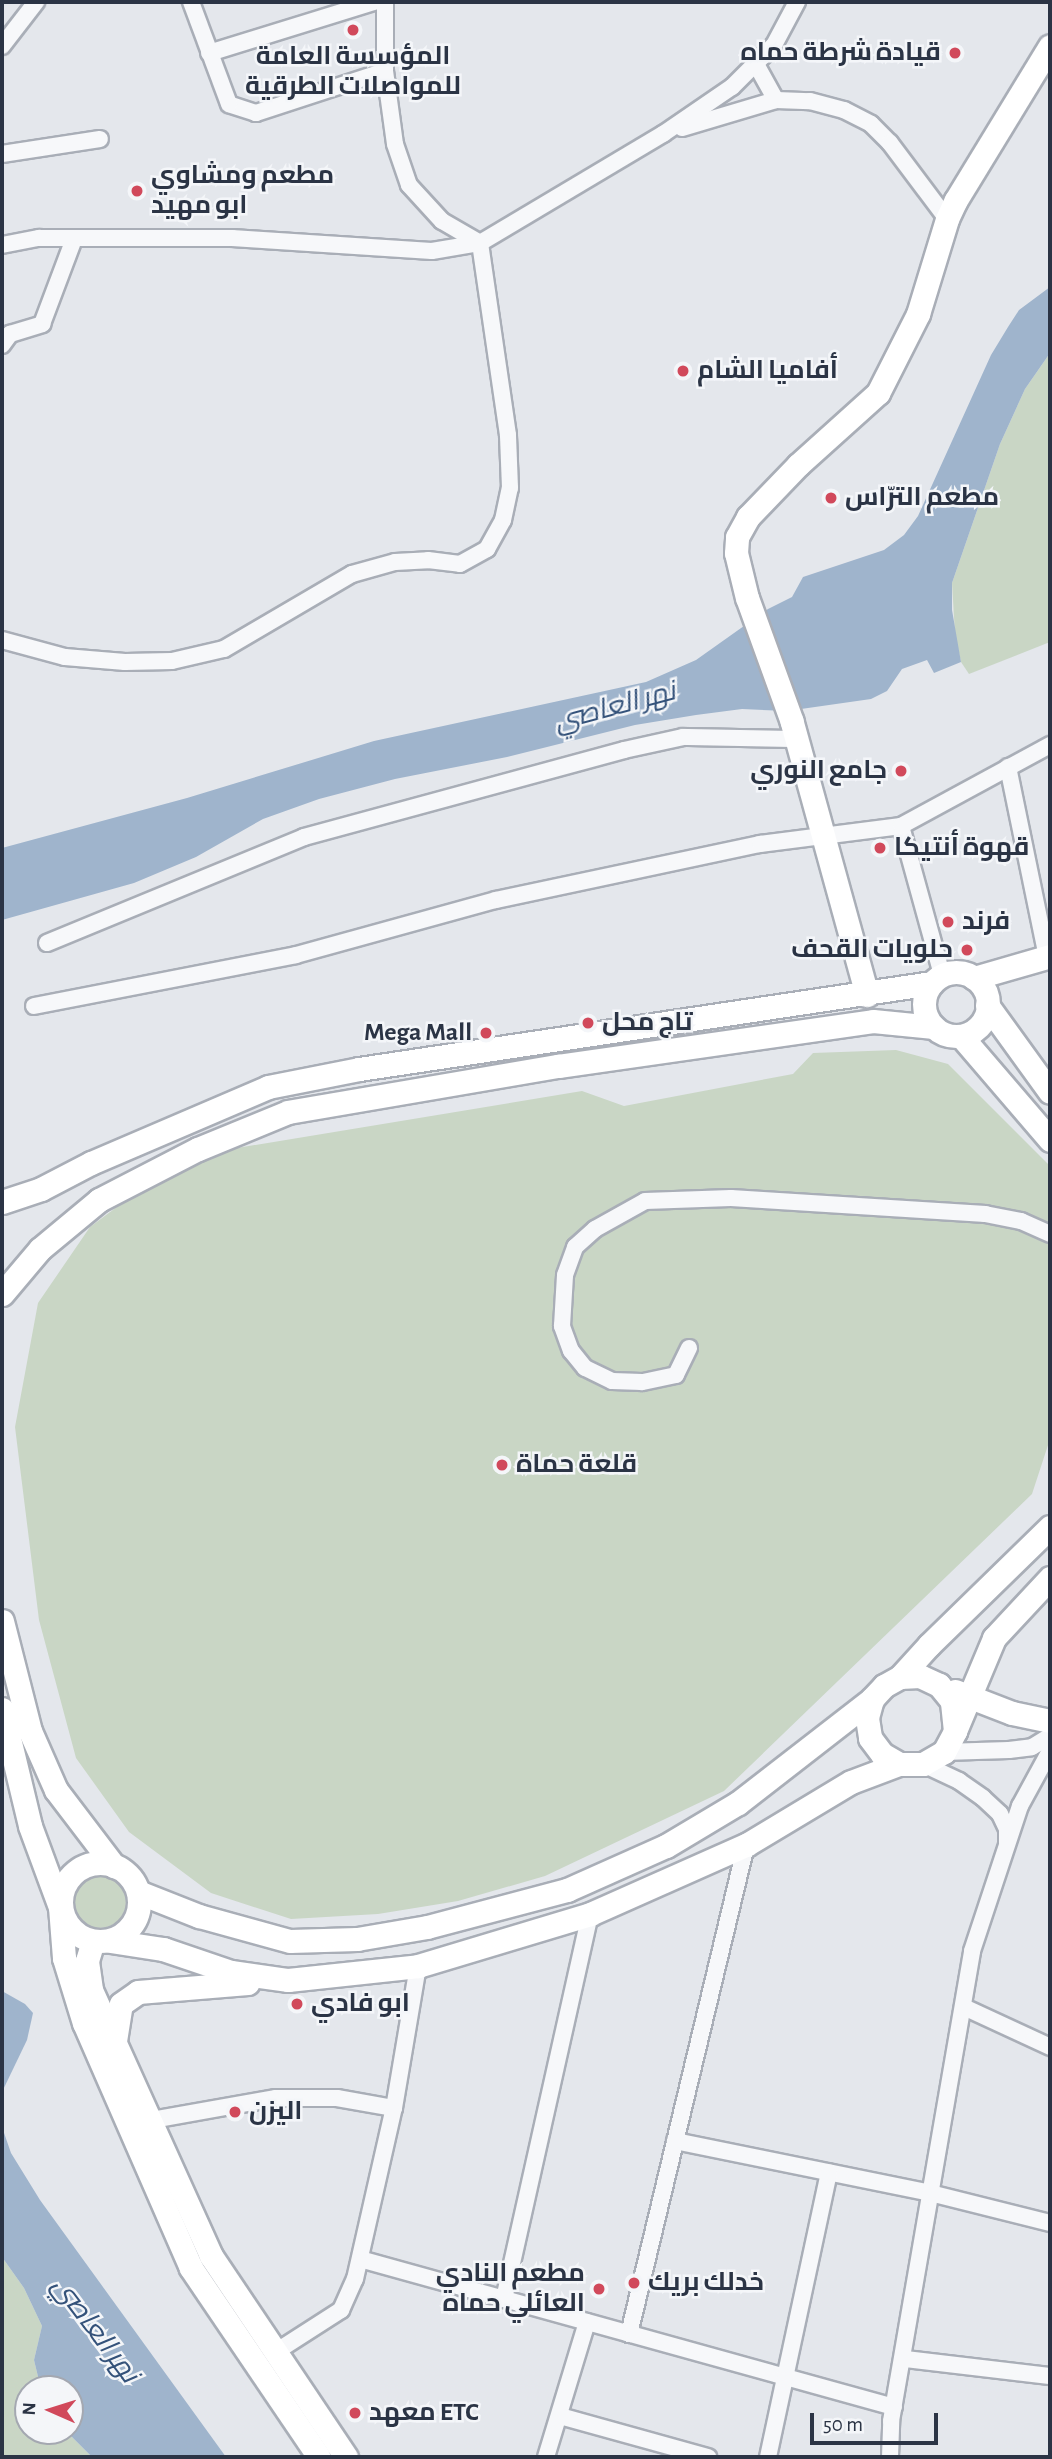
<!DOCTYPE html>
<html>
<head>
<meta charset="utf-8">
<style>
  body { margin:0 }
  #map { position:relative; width:1052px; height:2459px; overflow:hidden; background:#e4e7ec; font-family:"Alegreya Sans",Cairo,sans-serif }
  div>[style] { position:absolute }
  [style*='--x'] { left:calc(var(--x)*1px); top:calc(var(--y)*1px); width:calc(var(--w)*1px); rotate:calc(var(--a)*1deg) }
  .green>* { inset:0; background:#c9d6c5 }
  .round { border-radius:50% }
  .water>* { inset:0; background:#9fb4cc }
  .roads { filter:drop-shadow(2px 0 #a9aeb7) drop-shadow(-2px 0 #a9aeb7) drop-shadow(0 2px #a9aeb7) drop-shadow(0 -2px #a9aeb7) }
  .minor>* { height:16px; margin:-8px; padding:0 8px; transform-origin:8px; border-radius:8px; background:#f7f8fa }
  .secondary>* { height:23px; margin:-11.5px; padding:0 11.5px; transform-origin:11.5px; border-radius:11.5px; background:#fff }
  .secondary>.ring { margin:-11.5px; padding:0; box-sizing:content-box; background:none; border:23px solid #fff; border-radius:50% }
  .dots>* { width:19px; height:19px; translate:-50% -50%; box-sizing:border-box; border:4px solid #f4f6f9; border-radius:50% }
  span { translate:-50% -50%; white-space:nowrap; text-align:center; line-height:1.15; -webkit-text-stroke:5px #f4f6f9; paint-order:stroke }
  .poi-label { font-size:26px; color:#2b3445; font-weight:700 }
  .right { translate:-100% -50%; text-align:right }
  .left { translate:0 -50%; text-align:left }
  .water-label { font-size:28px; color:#34527a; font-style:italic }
  .frame { position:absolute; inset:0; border:4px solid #2b3445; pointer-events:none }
  .north { position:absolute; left:14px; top:2375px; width:70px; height:70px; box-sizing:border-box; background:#f4f6f9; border:2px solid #a4a8b1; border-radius:50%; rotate:273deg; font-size:19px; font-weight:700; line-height:28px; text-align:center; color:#2b3445 }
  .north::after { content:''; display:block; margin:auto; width:24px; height:32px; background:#d1495b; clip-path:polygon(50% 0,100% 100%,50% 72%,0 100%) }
  .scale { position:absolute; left:810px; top:2413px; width:128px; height:32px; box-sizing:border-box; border:4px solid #2b3445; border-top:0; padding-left:9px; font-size:21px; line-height:24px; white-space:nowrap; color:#2b3445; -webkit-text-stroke:5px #f4f6f9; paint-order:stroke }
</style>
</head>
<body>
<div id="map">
  <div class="green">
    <div style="clip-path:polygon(1050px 353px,1050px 642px,969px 674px,961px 662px,955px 634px,952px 583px,1000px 444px,1025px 389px)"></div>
    <div style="clip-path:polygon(896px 1050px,948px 1064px,1050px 1166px,1050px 1439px,1032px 1494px,724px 1791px,545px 1876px,458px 1901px,378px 1914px,291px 1919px,211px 1893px,129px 1832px,76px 1758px,39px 1620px,15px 1427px,38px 1303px,90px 1227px,141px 1189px,231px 1149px,582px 1091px,624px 1106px,793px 1074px,813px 1053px)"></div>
    <div class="round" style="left:74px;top:1876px;width:52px;height:52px"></div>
    <div style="clip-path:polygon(2px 2257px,24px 2288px,42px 2326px,34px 2360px,41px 2389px,28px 2389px,28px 2431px,66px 2431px,92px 2457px,2px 2457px)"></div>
  </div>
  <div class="water">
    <div style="clip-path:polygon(1050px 287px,1050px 353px,1025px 389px,1000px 444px,952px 583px,952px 610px,961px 662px,934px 673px,927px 660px,902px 669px,887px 691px,871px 699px,787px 711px,742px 709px,696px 715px,635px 725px,507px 757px,395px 779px,319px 799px,263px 819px,196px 857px,134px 883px,2px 920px,2px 848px,187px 798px,374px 741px,646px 682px,696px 660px,768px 609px,792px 597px,803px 577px,884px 550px,904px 535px,918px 516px,991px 355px,1008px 327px,1019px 310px)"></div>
    <div style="clip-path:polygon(2px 1991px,25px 2004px,33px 2013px,27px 2040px,2px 2092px)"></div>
    <div style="clip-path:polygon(2px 2127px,11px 2153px,40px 2200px,226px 2457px,92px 2457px,66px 2431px,70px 2431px,70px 2389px,41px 2389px,34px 2360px,42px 2326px,24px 2288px,2px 2257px)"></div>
  </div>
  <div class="roads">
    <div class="minor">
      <div style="--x:2;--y:46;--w:56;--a:-52.3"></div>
      <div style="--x:209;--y:53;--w:173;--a:-17.2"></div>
      <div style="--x:757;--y:66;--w:39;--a:61"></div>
      <div style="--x:385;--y:71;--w:69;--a:-90"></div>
      <div style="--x:682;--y:128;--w:98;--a:-16.6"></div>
      <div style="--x:776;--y:100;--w:34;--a:2"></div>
      <div style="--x:810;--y:101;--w:35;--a:15"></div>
      <div style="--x:844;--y:110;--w:30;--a:27"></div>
      <div style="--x:871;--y:124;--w:27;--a:45"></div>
      <div style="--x:890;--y:143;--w:95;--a:53.1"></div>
      <div style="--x:2;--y:154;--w:99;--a:-8.7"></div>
      <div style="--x:2;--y:245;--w:38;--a:-11"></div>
      <div style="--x:39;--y:238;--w:193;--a:0"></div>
      <div style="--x:232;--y:238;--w:200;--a:3.7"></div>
      <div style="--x:432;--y:251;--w:49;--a:-9.5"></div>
      <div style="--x:480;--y:243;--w:213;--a:-30.8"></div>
      <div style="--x:663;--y:134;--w:83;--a:-34.3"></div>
      <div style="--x:732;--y:87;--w:59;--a:-45"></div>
      <div style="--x:774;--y:45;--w:49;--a:-61.9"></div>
      <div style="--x:2;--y:345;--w:14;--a:-54"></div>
      <div style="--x:10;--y:334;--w:34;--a:-17"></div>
      <div style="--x:42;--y:324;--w:91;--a:-69.4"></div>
      <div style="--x:2;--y:640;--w:65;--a:15.1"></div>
      <div style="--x:65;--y:657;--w:60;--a:4.8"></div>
      <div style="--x:125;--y:662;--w:47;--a:-1.2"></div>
      <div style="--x:172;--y:661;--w:53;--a:-13"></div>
      <div style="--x:224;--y:649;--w:148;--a:-30.4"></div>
      <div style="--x:352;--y:574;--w:45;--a:-15.6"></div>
      <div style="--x:395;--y:562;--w:33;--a:-3"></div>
      <div style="--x:428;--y:560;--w:32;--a:7"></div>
      <div style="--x:460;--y:564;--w:31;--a:-29"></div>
      <div style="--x:487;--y:549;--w:33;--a:-61"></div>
      <div style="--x:503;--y:520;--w:33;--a:-78"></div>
      <div style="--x:510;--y:488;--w:53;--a:-92.2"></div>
      <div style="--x:508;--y:435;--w:194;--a:-98.3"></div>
      <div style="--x:480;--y:243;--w:44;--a:-149.9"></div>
      <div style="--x:442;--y:221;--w:49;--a:-132.5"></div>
      <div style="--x:409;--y:185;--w:43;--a:-108.9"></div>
      <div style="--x:395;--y:144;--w:74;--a:-97.8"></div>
      <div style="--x:385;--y:71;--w:136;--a:162"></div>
      <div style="--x:256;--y:113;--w:28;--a:-162"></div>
      <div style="--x:229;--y:104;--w:109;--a:-110.4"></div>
      <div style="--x:1008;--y:767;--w:194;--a:78.4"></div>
      <div style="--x:901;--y:826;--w:155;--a:74.6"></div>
      <div style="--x:47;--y:943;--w:278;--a:-22.4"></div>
      <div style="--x:304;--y:837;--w:332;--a:-15.2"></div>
      <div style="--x:624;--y:750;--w:60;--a:-12.4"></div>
      <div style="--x:683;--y:737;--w:114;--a:1"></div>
      <div style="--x:34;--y:1006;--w:267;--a:-11"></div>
      <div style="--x:296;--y:955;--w:207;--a:-15.4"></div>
      <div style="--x:496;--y:900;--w:270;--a:-12"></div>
      <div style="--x:760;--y:844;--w:142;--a:-7.3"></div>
      <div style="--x:901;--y:826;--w:170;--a:-28.5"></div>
      <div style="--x:689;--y:1348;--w:30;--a:116"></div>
      <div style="--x:676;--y:1375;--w:35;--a:168"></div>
      <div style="--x:642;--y:1382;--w:30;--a:-178"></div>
      <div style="--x:612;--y:1381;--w:30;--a:-154"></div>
      <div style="--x:585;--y:1368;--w:22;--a:-129"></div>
      <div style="--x:571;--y:1351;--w:27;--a:-110"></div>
      <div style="--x:562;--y:1326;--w:51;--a:-86.6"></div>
      <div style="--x:565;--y:1275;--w:30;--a:-70"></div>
      <div style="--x:575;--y:1247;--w:27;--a:-42"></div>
      <div style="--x:595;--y:1229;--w:57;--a:-29.2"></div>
      <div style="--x:645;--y:1201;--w:86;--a:-2"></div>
      <div style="--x:731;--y:1198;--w:255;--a:3.6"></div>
      <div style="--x:985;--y:1214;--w:37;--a:11"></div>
      <div style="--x:1021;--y:1221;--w:32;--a:24"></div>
      <div style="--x:944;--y:1752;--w:65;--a:-1.8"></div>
      <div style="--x:1009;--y:1750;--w:23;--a:-7"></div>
      <div style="--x:1032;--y:1747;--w:21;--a:-31"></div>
      <div style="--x:923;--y:1764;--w:40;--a:25"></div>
      <div style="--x:959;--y:1781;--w:29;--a:35"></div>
      <div style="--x:983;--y:1798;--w:23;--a:43"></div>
      <div style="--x:1000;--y:1814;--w:17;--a:65"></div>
      <div style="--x:1007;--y:1829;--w:14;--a:90"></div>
      <div style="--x:964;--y:2007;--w:95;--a:24.9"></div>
      <div style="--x:152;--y:2120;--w:126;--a:-10.1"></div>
      <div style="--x:276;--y:2098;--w:61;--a:0"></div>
      <div style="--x:337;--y:2098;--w:58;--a:10"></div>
      <div style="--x:675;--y:2141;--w:260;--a:11.5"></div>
      <div style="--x:930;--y:2193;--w:124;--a:14"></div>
      <div style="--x:360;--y:2259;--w:554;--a:15.49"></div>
      <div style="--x:504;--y:2299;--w:394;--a:-77.4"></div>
      <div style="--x:629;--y:2334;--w:503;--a:-76.54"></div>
      <div style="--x:274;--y:2353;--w:80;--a:-32.7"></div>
      <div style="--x:341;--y:2310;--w:34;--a:-66"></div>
      <div style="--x:355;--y:2279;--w:175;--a:-77.2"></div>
      <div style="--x:394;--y:2108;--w:144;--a:-80.4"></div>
      <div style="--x:905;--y:2359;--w:146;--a:6.7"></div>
      <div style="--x:560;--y:2416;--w:154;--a:15.5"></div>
      <div style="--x:546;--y:2457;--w:141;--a:-73.1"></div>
      <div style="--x:768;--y:2457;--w:291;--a:-77.9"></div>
      <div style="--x:890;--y:2457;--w:36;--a:-88"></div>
      <div style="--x:891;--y:2421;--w:477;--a:-80.2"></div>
      <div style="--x:972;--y:1951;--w:153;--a:-71.7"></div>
      <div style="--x:1020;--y:1806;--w:63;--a:-61.4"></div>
    </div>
    <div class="secondary">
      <div class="ring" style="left:924px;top:972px;width:41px;height:41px"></div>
      <div style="--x:974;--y:978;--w:79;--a:-16.1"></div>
      <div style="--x:867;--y:995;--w:283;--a:-105.4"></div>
      <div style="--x:792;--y:722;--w:132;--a:-109.9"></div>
      <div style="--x:747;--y:598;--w:46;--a:-103.7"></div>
      <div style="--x:736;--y:553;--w:16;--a:-86"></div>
      <div style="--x:737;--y:537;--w:23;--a:-61"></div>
      <div style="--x:748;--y:517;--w:72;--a:-46.1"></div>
      <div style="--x:798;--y:465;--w:108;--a:-42"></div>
      <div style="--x:878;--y:393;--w:89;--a:-63.1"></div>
      <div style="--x:918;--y:314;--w:99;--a:-73"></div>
      <div style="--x:947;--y:219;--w:21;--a:-65"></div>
      <div style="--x:956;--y:200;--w:180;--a:-58.6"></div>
      <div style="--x:987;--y:1005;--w:107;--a:54.1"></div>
      <div style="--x:961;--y:1036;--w:137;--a:49.4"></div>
      <div style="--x:2;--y:1202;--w:41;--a:-18.4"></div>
      <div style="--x:41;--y:1189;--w:56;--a:-27.5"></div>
      <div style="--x:91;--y:1163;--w:193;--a:-23.2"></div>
      <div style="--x:268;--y:1087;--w:93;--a:-11.2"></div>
      <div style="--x:359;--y:1069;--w:579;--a:-8.54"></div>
      <div style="--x:2;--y:1294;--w:59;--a:-49.8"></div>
      <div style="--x:40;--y:1249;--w:77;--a:-39.7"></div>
      <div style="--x:99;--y:1200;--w:111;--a:-27.3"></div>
      <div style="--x:198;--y:1149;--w:97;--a:-22.3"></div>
      <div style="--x:288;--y:1112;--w:274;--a:-9.7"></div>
      <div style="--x:558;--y:1066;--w:318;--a:-8.1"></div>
      <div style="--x:873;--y:1021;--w:61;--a:5.6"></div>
      <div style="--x:2;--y:1621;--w:114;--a:75.7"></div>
      <div style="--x:30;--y:1731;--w:64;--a:66.2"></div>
      <div style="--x:56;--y:1790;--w:96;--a:52.7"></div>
      <div style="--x:900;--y:1677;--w:43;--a:-47.8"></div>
      <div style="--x:929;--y:1645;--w:169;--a:-44.3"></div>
      <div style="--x:955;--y:1691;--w:61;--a:21.1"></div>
      <div style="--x:1012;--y:1713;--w:39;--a:12"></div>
      <div style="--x:2;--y:1709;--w:120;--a:76.5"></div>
      <div style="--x:30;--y:1826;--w:86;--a:69.7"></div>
      <div style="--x:60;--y:1907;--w:51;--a:85.5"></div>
      <div style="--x:64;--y:1958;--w:68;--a:72.9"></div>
      <div style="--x:84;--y:2023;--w:267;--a:66.4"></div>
      <div style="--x:191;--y:2268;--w:228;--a:55.9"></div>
      <div style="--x:955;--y:1731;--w:30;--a:-96"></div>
      <div style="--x:952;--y:1701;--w:21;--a:-129"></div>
      <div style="--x:939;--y:1685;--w:21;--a:-155"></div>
      <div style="--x:920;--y:1676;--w:20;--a:177"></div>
      <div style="--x:900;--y:1677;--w:18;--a:151"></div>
      <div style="--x:884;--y:1686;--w:18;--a:133"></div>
      <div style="--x:872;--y:1699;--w:20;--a:105"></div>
      <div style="--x:867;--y:1718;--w:20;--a:81"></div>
      <div style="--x:870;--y:1738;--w:20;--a:53"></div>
      <div style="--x:882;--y:1754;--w:20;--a:30"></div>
      <div style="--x:899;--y:1764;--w:24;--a:0"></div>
      <div style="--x:923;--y:1764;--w:24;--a:-30"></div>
      <div style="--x:944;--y:1752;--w:24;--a:-62"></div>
      <div style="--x:955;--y:1731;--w:101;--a:-67.2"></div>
      <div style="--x:994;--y:1638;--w:82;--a:-47"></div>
      <div class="ring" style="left:61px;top:1863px;width:55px;height:55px"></div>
      <div style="--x:138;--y:1892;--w:66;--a:21.5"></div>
      <div style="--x:199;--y:1916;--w:94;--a:15.4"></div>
      <div style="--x:290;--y:1941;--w:67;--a:-1.7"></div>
      <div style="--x:357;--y:1939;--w:71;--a:-9.7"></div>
      <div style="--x:427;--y:1927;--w:145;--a:-14.8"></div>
      <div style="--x:567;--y:1890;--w:108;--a:-24"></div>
      <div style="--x:666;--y:1846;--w:84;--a:-30.8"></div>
      <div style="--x:738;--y:1803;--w:170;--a:-37.8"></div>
      <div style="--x:93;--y:1941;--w:21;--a:107"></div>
      <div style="--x:87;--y:1961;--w:29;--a:82"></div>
      <div style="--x:91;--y:1990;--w:292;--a:65.7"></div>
      <div style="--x:211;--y:2256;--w:242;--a:56.1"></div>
      <div style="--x:110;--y:1941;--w:54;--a:8.6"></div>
      <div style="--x:163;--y:1949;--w:72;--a:18.7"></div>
      <div style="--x:231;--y:1972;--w:58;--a:8"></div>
      <div style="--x:288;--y:1980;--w:131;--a:-6.1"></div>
      <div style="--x:418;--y:1966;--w:180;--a:-16.8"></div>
      <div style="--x:590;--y:1914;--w:171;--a:-23.9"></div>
      <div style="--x:746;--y:1845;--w:122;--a:-31"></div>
      <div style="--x:851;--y:1782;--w:51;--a:-20.6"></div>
      <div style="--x:115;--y:2041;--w:37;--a:-81"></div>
      <div style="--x:121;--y:2004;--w:21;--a:-35"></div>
      <div style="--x:138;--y:1992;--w:110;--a:-4.7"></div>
    </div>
  </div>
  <div class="dots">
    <div style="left:353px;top:30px;background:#d1495b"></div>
    <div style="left:955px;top:53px;background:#d1495b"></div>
    <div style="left:137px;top:191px;background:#d1495b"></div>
    <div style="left:683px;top:371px;background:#d1495b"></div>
    <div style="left:831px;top:498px;background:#d1495b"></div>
    <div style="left:901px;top:771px;background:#d1495b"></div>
    <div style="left:880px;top:848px;background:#d1495b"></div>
    <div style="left:948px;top:922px;background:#d1495b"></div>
    <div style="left:967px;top:950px;background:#d1495b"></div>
    <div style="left:588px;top:1023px;background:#d1495b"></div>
    <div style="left:486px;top:1033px;background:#d1495b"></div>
    <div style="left:502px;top:1465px;background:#d1495b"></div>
    <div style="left:297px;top:2004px;background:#d1495b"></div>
    <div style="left:235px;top:2112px;background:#d1495b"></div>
    <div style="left:634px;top:2283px;background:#d1495b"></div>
    <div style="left:599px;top:2289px;background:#d1495b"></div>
    <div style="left:355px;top:2413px;background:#d1495b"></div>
  </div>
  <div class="poi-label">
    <span class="right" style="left:941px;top:53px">قيادة شرطة حماه</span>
    <span style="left:353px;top:72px">المؤسسة العامة<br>للمواصلات الطرقية</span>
    <span class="left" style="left:151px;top:191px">مطعم ومشاوي<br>ابو مهيد</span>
    <span class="left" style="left:697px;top:371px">أفاميا الشام</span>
    <span class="left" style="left:845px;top:498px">مطعم الترّاس</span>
    <span class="right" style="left:887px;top:771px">جامع النوري</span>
    <span class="left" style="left:894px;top:848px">قهوة أنتيكا</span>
    <span class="left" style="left:962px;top:922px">فرند</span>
    <span class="right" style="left:953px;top:950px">حلويات القحف</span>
    <span class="left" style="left:602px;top:1023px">تاج محل</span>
    <span class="right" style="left:472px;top:1033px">Mega Mall</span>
    <span class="left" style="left:516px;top:1465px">قلعة حماة</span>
    <span class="left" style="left:311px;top:2004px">ابو فادي</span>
    <span class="left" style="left:249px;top:2112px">اليزن</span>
    <span class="right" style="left:585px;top:2289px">مطعم النادي<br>العائلي حماه</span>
    <span class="left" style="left:648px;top:2283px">خدلك بريك</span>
    <span class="left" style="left:369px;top:2413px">معهد ETC</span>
  </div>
  <div class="water-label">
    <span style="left:615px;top:707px;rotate:-15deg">نهر العاصي</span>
    <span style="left:95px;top:2330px;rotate:53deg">نهر العاصي</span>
  </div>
  <div class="frame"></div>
  <div class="north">N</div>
  <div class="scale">50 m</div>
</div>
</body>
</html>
